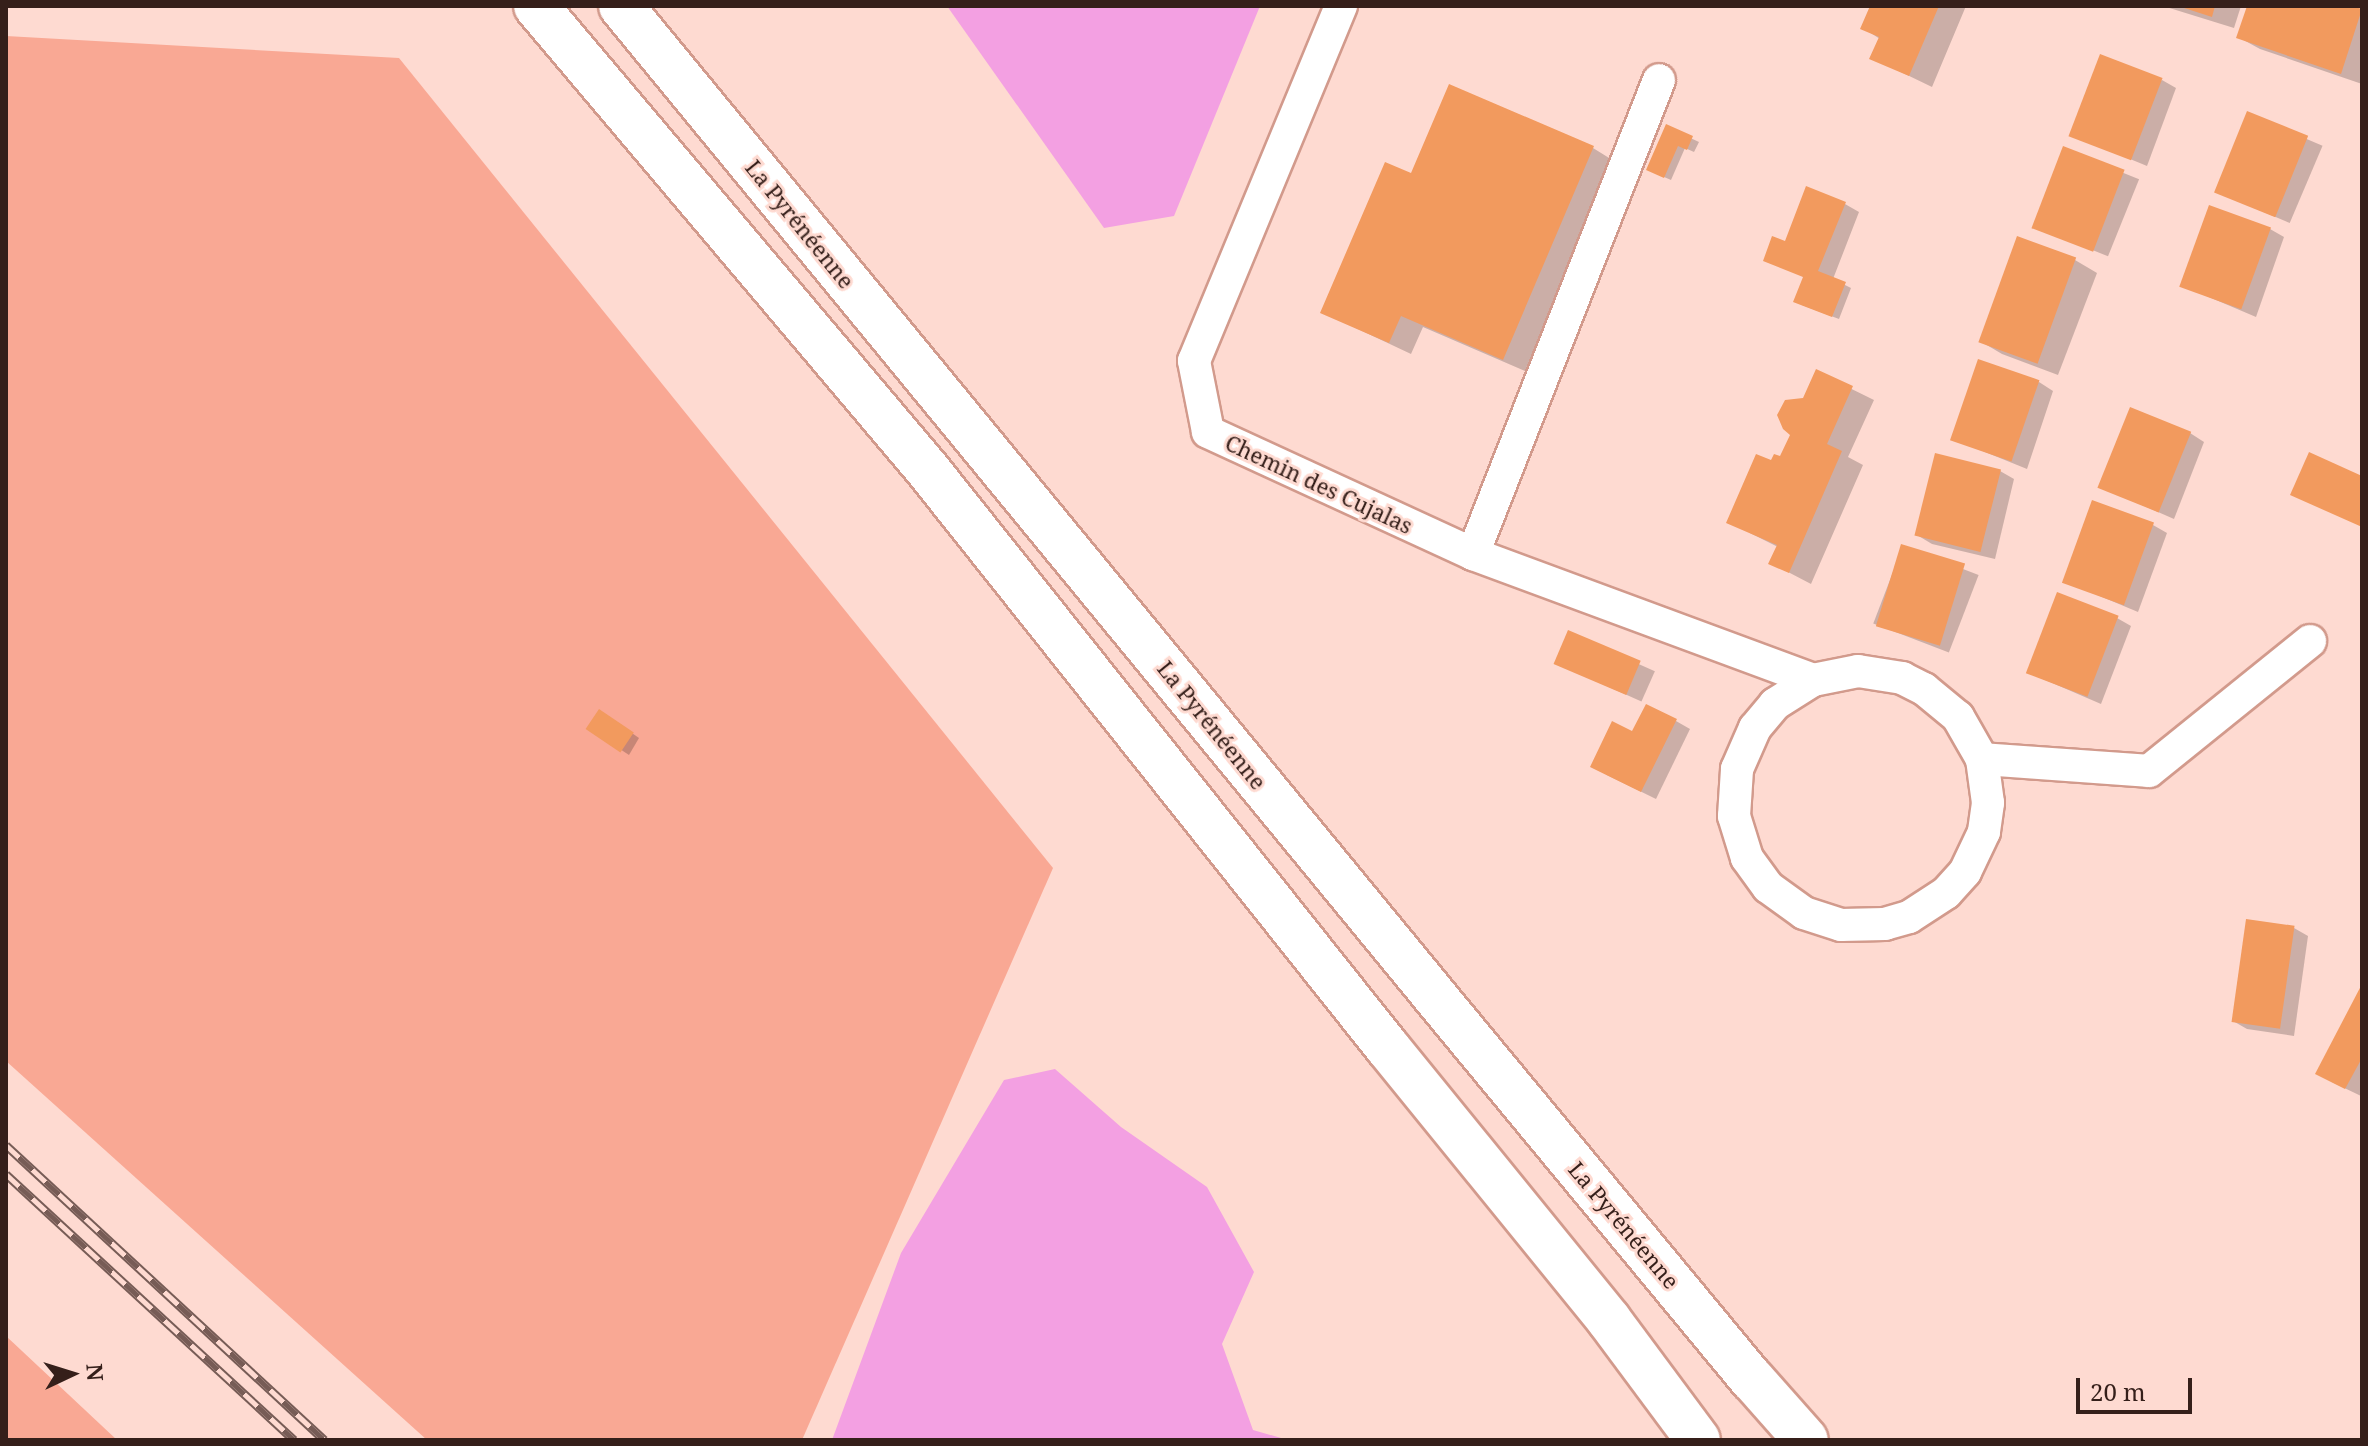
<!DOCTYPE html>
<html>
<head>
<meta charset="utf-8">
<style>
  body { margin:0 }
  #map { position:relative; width:2368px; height:1446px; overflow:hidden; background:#fedad1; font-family:"Noto Serif",serif }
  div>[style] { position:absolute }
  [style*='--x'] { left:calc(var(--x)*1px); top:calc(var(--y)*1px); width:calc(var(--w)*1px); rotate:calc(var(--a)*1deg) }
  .green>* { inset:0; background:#f9a894 }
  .water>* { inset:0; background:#f3a0e2 }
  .shadow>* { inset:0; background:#0003; transform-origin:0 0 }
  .building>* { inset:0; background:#f29a5e; transform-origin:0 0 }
  .roads { filter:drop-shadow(2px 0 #d29a8c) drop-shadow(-2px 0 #d29a8c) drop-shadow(0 2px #d29a8c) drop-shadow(0 -2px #d29a8c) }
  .street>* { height:32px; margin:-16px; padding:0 16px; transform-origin:16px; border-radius:16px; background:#fff }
  .highway>* { height:44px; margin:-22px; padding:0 22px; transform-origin:22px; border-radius:22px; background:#fff }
  .rail>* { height:9px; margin-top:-4.5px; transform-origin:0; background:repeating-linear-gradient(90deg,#fedad1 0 18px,#775c56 0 36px); box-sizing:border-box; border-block:2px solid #775c56 }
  span { translate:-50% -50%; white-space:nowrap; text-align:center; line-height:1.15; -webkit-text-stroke:6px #fedad1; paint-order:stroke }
  .street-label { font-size:22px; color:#351f1a }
  .frame { position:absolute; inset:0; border:8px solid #351f1a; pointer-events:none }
  .north { position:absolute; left:32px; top:1334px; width:80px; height:80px; -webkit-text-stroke:6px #fedad1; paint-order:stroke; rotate:86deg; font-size:22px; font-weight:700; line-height:32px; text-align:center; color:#351f1a }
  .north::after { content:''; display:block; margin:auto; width:28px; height:36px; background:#351f1a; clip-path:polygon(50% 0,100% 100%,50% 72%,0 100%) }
  .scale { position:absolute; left:2076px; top:1378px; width:116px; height:36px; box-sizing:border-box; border:4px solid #351f1a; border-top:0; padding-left:10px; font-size:24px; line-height:28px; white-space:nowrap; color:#351f1a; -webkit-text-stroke:6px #fedad1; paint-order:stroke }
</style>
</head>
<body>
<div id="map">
  <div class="green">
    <div style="clip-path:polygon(6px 36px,399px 58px,1053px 868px,802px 1440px,427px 1440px,6px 1061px)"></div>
    <div style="clip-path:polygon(6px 1336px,117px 1440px,6px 1440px)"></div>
  </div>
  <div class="water">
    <div style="clip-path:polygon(947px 6px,1260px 6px,1174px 216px,1104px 228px)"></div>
    <div style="clip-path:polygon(1055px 1069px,1121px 1127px,1207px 1187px,1254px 1272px,1222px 1344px,1253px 1430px,1288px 1440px,832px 1440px,901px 1253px,1004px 1080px)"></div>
  </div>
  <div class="shadow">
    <div style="clip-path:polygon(1872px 6px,1966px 6px,1932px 87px,1872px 58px,1880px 39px,1863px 28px)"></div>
    <div style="clip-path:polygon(2163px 6px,2241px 6px,2234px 28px)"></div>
    <div style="clip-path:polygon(2249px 6px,2346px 6px,2362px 11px,2362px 84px,2260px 49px,2238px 37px)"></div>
    <div style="clip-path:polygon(2162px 80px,2176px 88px,2147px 166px,2072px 135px)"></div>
    <div style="left:2248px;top:114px;width:81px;height:84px;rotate:23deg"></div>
    <div style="clip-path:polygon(1667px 127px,1699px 142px,1694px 152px,1685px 148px,1671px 180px,1655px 173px)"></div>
    <div style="clip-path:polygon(1593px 148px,1614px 161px,1525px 371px,1423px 327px,1411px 354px,1322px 312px,1412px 176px)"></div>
    <div style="left:2064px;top:149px;width:81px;height:83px;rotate:22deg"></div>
    <div style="clip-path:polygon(1845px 204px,1859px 212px,1833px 279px,1851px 288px,1839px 319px,1802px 305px,1804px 279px,1787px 244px)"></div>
    <div style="clip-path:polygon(2270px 229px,2284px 237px,2256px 317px,2183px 286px)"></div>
    <div style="clip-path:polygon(2075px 260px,2097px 273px,2058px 375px,2002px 354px,1980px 341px)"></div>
    <div style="clip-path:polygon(1817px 372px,1874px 400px,1848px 457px,1863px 465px,1811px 584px,1771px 563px,1778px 547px,1750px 533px,1772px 463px,1781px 459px)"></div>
    <div style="clip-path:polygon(2039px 382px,2053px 391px,2027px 469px,1953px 439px)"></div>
    <div style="clip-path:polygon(2190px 433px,2204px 442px,2174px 519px,2101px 487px)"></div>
    <div style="clip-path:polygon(2000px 471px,2014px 479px,1995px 559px,1932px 544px,1917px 535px)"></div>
    <div style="clip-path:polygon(2153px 525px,2167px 533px,2138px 612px,2064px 581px)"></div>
    <div style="left:1903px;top:546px;width:81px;height:83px;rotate:21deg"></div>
    <div style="clip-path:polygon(2117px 618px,2131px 626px,2101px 704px,2027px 672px)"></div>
    <div style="left:1569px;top:633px;width:94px;height:33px;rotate:24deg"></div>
    <div style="clip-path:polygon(606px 715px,639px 738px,629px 755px,588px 728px)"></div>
    <div style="clip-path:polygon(1676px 721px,1690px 729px,1656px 799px,1607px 775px,1633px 734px)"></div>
    <div style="clip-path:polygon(2294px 928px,2308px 936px,2294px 1036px,2247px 1029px,2233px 1021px)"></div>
    <div style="clip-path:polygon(2362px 989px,2362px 1093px,2361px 1096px,2332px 1082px)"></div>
  </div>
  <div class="building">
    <div style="clip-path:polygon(1870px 6px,1939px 6px,1909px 76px,1869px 59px,1879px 37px,1860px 29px)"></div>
    <div style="clip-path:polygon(2178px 6px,2215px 6px,2212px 17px)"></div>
    <div style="clip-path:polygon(2247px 6px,2352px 6px,2362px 9px,2341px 74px,2236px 38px)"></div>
    <div style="left:2100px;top:54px;width:67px;height:88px;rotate:21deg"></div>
    <div style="clip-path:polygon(1449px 84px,1594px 146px,1503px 360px,1401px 316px,1389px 343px,1320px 313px,1385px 162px,1411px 173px)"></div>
    <div style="left:2247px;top:111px;width:66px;height:88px;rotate:22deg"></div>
    <div style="clip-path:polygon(1666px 124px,1693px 136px,1687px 150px,1678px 146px,1664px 178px,1646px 170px)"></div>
    <div style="left:2063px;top:146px;width:66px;height:88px;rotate:21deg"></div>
    <div style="clip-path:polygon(1806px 186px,1846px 202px,1818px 271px,1846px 282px,1832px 317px,1793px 302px,1803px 277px,1763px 261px,1772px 236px,1785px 241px)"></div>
    <div style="left:2209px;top:205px;width:66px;height:87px;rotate:20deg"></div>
    <div style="left:2017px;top:236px;width:63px;height:113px;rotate:20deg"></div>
    <div style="left:1978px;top:359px;width:65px;height:86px;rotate:19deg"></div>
    <div style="clip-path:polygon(1816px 369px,1853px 386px,1827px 444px,1842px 451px,1789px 573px,1768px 564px,1777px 545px,1726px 523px,1756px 454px,1771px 460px,1774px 454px,1780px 456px,1790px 435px,1783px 429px,1777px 415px,1785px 400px,1803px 398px)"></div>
    <div style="left:2130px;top:407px;width:66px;height:87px;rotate:22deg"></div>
    <div style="clip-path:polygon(2309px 452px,2362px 476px,2362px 527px,2290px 495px)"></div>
    <div style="left:1935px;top:453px;width:68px;height:85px;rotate:14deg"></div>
    <div style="left:2092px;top:500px;width:66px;height:88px;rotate:20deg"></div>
    <div style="left:1901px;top:544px;width:67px;height:86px;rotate:17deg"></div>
    <div style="left:2057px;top:592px;width:66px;height:87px;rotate:21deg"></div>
    <div style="left:1568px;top:630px;width:79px;height:37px;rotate:23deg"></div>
    <div style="clip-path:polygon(1646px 704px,1677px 719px,1641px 792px,1590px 767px,1612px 721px,1632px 731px)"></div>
    <div style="left:599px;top:709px;width:42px;height:24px;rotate:34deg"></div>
    <div style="left:2246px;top:919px;width:49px;height:104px;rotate:8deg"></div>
    <div style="clip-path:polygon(2362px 984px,2362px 1058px,2345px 1089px,2315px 1074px)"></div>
  </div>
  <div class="roads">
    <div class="street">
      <div style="--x:1341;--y:6;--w:384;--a:112.5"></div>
      <div style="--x:1194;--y:361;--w:72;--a:78.8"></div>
      <div style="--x:1208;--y:432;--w:292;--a:24.7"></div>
      <div style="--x:1473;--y:554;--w:363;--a:20.3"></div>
      <div style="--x:1813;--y:680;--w:46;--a:-11.3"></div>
      <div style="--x:1858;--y:671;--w:45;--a:9"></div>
      <div style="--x:1902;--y:678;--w:25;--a:27"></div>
      <div style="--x:1924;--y:689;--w:44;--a:39.5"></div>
      <div style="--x:1958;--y:717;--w:48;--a:60.3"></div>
      <div style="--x:1982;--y:759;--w:44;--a:82.2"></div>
      <div style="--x:1988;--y:803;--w:29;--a:98"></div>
      <div style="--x:1984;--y:832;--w:44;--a:115.4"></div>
      <div style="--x:1965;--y:872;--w:28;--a:132"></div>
      <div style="--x:1946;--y:893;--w:44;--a:147"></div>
      <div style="--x:1909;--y:917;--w:25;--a:164"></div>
      <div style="--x:1885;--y:924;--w:44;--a:178.7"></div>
      <div style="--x:1841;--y:925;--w:39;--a:-162"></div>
      <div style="--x:1804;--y:913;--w:44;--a:-144.2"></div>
      <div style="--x:1768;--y:887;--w:36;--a:-126"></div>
      <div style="--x:1747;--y:858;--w:44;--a:-107.2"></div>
      <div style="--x:1734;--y:816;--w:47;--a:-86.3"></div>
      <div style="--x:1737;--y:769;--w:45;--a:-66.3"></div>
      <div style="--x:1755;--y:728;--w:31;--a:-50"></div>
      <div style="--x:1775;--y:704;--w:45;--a:-32.3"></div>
      <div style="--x:1473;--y:554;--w:509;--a:-68.57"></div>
      <div style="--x:1982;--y:759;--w:167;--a:4.1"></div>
      <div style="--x:2149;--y:771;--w:207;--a:-38.9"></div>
    </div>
    <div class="highway">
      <div style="--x:536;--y:6;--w:607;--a:49.81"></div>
      <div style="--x:928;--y:470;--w:739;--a:51.49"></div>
      <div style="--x:1388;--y:1048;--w:350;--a:50.9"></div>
      <div style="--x:1609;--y:1320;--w:149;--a:53.4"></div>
      <div style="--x:621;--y:6;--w:1279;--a:50.58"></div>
      <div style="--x:1433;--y:994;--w:500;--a:50.4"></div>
      <div style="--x:1752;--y:1379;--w:81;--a:48.5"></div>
    </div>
  </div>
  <div class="rail">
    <div style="--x:6;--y:1145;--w:434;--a:42.8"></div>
    <div style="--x:6;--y:1174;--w:392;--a:42.7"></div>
  </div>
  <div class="street-label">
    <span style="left:800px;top:224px;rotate:51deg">La Pyrénéenne</span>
    <span style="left:1319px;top:484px;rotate:25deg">Chemin des Cujalas</span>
    <span style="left:1212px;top:725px;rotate:51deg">La Pyrénéenne</span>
    <span style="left:1624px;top:1225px;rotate:50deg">La Pyrénéenne</span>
  </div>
  <div class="frame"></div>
  <div class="north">N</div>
  <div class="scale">20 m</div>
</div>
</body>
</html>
